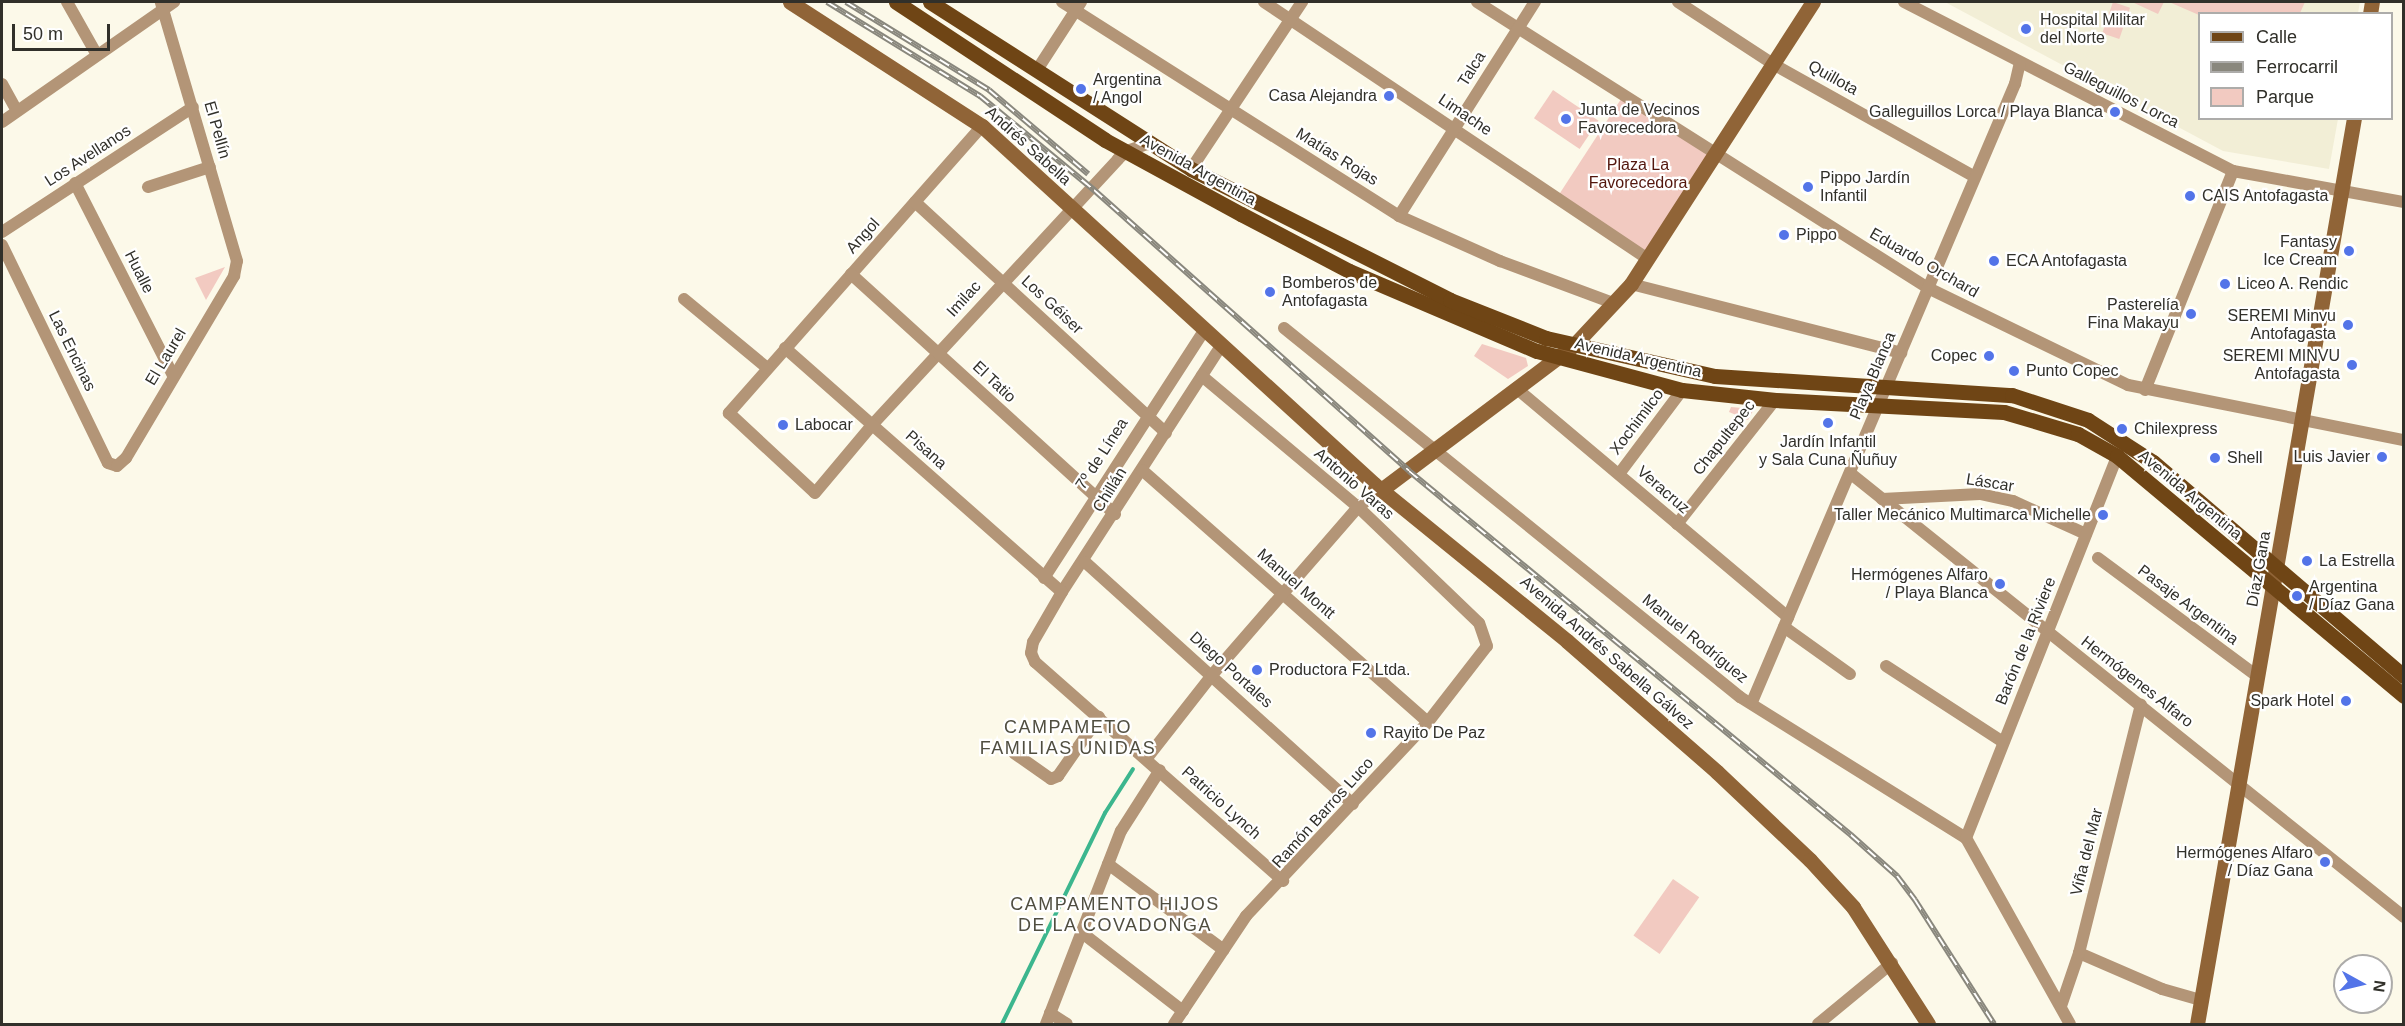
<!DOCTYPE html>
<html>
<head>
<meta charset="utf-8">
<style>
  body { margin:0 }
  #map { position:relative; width:2405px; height:1026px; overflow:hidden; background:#fcf9e9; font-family:Helvetica,sans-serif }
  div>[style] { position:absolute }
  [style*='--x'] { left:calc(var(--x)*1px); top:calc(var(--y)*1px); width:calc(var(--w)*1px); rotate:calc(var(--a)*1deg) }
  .built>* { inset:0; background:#f2eed6 }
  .green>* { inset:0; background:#f2cac1; transform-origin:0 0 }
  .stream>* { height:4px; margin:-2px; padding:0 2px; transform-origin:2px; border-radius:2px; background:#3cb68e }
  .street>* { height:12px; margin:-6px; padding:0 6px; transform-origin:6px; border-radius:6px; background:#b39577 }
  .secondary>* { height:15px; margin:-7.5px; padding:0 7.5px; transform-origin:7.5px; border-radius:7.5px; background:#906437 }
  .primary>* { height:15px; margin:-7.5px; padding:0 7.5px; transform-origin:7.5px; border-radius:7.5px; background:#6f4515 }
  .rail>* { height:6px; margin-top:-3px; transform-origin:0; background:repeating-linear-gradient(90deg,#fff 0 11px,#89877d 0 22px); box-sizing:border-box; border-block:2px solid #89877d }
  .dots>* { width:16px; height:16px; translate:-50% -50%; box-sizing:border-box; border:3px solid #fff; border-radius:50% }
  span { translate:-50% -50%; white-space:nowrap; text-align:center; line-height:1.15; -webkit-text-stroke:4.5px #fff; paint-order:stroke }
  .poi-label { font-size:16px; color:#31302a }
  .left { translate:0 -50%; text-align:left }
  .right { translate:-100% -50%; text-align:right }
  .street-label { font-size:16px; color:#31302a }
  .park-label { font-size:16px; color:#53160d }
  .neighbourhood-label { font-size:18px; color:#504e40; letter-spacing:1.5px }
  .frame { position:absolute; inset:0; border:3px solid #31302a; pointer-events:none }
  .legend { position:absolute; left:2198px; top:12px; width:195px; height:108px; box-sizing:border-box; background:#fff; border:2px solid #adacaa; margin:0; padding:8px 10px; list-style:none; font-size:18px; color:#31302a }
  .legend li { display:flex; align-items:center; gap:12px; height:30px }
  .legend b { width:30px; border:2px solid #adacaa }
  .north { position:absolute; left:2333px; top:954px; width:60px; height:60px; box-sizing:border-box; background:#fff; border:2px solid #adacaa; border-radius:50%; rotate:98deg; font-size:16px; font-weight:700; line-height:24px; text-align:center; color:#31302a }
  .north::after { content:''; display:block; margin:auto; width:21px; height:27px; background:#5374e8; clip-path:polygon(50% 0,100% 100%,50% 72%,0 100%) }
  .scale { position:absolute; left:12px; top:24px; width:98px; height:27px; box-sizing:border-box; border:3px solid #31302a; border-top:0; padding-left:8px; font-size:18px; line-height:21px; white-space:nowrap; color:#31302a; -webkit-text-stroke:4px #fff; paint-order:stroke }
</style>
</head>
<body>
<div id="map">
  <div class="built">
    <div style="clip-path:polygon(1945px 2px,2360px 2px,2358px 13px,2200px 14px,2200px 118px,2338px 119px,2329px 169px,2223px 151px)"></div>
  </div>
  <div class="green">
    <div style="left:2113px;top:2px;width:18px;height:33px;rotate:19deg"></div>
    <div style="clip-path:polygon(2132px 2px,2164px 2px,2158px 14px)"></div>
    <div style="clip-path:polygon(2169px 2px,2305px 2px,2300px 13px,2199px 15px)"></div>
    <div style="left:1553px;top:90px;width:55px;height:34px;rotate:34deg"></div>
    <div style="left:1623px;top:96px;width:108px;height:121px;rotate:33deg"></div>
    <div style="clip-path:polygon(225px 267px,206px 300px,195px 278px)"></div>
    <div style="clip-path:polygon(1482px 344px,1526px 358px,1528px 366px,1508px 379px,1474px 356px)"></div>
    <div style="clip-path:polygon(1731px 407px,1754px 409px,1748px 420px,1729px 412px)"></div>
    <div style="left:1673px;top:879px;width:32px;height:69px;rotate:35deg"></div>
  </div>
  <div class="stream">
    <div style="--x:1002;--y:1024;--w:235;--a:-64"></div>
    <div style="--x:1105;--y:813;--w:52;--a:-57.5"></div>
  </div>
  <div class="street">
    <div style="--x:67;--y:2;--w:61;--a:60.5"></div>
    <div style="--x:1062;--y:2;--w:399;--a:32.4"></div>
    <div style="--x:1399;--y:216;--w:111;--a:24"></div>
    <div style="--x:1500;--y:261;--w:121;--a:20.4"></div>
    <div style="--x:1264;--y:2;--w:461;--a:33.8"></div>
    <div style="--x:1477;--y:2;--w:534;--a:32.38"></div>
    <div style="--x:1928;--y:288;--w:222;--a:25.9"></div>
    <div style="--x:2128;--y:385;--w:281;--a:11.3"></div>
    <div style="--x:1678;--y:2;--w:113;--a:33.1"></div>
    <div style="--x:1773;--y:64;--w:231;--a:29.2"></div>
    <div style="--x:1904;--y:2;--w:370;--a:27.2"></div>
    <div style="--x:2233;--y:171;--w:174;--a:10.3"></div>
    <div style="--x:1037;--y:70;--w:81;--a:-57.1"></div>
    <div style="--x:2;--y:84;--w:31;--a:61"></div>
    <div style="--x:2;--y:122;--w:210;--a:-34.9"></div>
    <div style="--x:982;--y:126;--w:383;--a:131.4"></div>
    <div style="--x:729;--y:413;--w:117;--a:42.9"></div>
    <div style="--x:815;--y:493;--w:90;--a:-50"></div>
    <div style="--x:873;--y:424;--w:361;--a:-47.2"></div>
    <div style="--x:1118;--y:159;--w:12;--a:-42"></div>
    <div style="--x:1127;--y:151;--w:24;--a:-19"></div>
    <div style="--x:1191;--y:169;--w:201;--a:-56.4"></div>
    <div style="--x:75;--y:183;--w:216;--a:63"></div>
    <div style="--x:148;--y:187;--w:65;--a:-17.9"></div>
    <div style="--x:915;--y:202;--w:341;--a:42.6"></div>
    <div style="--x:1399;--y:216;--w:254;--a:-57.6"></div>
    <div style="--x:2;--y:232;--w:228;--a:-33.2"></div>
    <div style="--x:2;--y:245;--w:242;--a:64.1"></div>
    <div style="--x:108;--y:463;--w:9;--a:18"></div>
    <div style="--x:117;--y:466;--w:12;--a:-42"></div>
    <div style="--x:126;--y:458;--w:212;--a:-59.3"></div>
    <div style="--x:234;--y:276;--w:15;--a:-79"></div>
    <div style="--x:237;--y:261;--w:270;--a:-106.4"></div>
    <div style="--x:851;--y:274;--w:357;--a:42.3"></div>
    <div style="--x:1631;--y:284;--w:279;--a:14.3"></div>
    <div style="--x:684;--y:299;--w:108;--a:39.7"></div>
    <div style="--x:1284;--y:328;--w:587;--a:38.98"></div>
    <div style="--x:1740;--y:697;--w:266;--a:32"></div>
    <div style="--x:1966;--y:838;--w:213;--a:60.8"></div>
    <div style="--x:1221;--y:346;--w:293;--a:122.9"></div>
    <div style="--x:1062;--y:592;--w:58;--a:120.1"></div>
    <div style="--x:1033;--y:642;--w:11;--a:100"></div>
    <div style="--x:1031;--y:653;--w:10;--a:66"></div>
    <div style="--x:1035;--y:662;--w:331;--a:41.4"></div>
    <div style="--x:785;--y:348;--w:369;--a:41.4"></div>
    <div style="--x:1516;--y:388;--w:356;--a:40.1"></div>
    <div style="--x:2145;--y:390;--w:236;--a:-68.1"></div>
    <div style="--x:1142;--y:470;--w:381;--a:41.4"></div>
    <div style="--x:1850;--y:473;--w:710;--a:38.71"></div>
    <div style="--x:1619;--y:474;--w:105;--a:-53.1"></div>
    <div style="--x:1882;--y:499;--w:98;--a:-2.9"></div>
    <div style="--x:1980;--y:494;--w:34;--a:12"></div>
    <div style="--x:2013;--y:501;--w:80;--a:24.3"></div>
    <div style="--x:1677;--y:524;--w:158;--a:-51.7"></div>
    <div style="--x:2098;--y:558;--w:199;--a:36.6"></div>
    <div style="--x:1085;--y:562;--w:361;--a:42.1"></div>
    <div style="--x:1044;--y:578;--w:294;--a:-57.1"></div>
    <div style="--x:1784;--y:627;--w:81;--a:35.5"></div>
    <div style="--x:1886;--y:666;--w:140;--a:33"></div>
    <div style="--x:1752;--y:702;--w:672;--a:-66.95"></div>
    <div style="--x:2015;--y:84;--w:22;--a:-77"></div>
    <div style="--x:1014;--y:753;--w:45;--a:35.1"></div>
    <div style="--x:1051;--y:779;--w:8;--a:-23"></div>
    <div style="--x:1058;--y:776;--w:72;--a:-55.2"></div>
    <div style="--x:1147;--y:758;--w:105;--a:-51.9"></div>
    <div style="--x:1212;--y:675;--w:223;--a:-49"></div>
    <div style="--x:1358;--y:507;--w:29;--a:-36"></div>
    <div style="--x:1966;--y:838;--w:411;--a:-68.4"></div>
    <div style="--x:1108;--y:864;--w:144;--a:36.6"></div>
    <div style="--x:1081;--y:932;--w:129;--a:37.8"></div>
    <div style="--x:2079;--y:953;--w:90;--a:23.4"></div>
    <div style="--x:2162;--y:989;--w:41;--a:15.8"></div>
    <div style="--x:2061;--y:1006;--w:56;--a:-71.2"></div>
    <div style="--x:2079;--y:953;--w:256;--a:-76"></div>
    <div style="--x:1050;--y:1013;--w:20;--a:33"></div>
    <div style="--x:1046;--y:1024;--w:207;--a:-68.8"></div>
    <div style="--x:1121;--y:831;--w:72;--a:-57.4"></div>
    <div style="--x:1174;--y:1024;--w:130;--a:-56.3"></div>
    <div style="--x:1246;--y:916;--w:266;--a:-46.8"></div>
    <div style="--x:1428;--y:722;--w:96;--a:-52.2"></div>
    <div style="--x:1487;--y:646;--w:24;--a:-109"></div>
    <div style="--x:1479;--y:623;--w:168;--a:-136.2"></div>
    <div style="--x:1358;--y:507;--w:204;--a:-140"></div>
    <div style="--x:1818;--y:1024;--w:96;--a:-39.5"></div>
  </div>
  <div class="secondary">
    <div style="--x:790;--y:2;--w:229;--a:32.9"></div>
    <div style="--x:982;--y:126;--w:531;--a:42.4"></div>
    <div style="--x:1374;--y:484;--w:249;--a:39.1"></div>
    <div style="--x:1567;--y:641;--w:199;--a:41.1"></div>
    <div style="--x:1717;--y:772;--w:128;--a:43.4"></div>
    <div style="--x:1810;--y:860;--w:64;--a:47.5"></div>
    <div style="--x:1853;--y:907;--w:139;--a:57.3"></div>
    <div style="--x:2370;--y:14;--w:12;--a:-81"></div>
    <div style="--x:1381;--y:490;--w:241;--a:-36.9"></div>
    <div style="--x:1574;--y:345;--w:83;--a:-46.9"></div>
    <div style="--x:1631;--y:284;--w:336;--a:-57.2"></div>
    <div style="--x:2197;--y:1024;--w:920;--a:-80.17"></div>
  </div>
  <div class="primary">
    <div style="--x:896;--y:2;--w:250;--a:33.4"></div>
    <div style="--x:1105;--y:140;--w:155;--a:28.6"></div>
    <div style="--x:1241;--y:214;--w:122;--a:27.8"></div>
    <div style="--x:1349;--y:271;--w:204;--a:23.1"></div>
    <div style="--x:1537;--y:351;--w:150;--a:15.1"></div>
    <div style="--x:1682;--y:390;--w:94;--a:6.1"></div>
    <div style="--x:1775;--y:400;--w:229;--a:3"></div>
    <div style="--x:2004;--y:412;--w:77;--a:16.6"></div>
    <div style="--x:2078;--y:434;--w:45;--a:29.4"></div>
    <div style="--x:2117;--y:456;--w:374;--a:39.9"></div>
    <div style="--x:930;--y:2;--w:310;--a:32.6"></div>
    <div style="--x:1191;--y:169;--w:290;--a:26.8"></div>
    <div style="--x:1450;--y:300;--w:103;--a:21.6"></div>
    <div style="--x:1546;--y:338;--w:173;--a:12.7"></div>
    <div style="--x:1715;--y:376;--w:298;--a:3.7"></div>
    <div style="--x:2012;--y:395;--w:80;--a:18.2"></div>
    <div style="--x:2088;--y:420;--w:77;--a:32.9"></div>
    <div style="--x:2153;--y:462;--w:330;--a:40.5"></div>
  </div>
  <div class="rail">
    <div style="--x:827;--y:2;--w:180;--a:31.6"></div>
    <div style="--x:980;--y:96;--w:148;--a:39.5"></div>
    <div style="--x:1094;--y:190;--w:422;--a:41.7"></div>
    <div style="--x:1409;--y:471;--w:573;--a:39.47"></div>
    <div style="--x:1851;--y:835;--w:62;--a:41.7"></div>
    <div style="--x:1897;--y:876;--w:30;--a:53"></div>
    <div style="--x:1915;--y:900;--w:147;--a:57.5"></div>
    <div style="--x:846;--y:2;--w:168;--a:31.6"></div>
    <div style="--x:989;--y:90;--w:130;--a:40.3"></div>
  </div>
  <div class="dots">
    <div style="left:2026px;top:29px;background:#5374e8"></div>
    <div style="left:1081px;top:89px;background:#5374e8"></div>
    <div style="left:1389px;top:96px;background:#5374e8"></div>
    <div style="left:2115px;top:112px;background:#5374e8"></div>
    <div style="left:1566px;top:119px;background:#5374e8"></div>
    <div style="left:1808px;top:187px;background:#5374e8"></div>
    <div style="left:2190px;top:196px;background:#5374e8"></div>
    <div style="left:1784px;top:235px;background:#5374e8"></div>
    <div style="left:2349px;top:251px;background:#5374e8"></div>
    <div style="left:1994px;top:261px;background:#5374e8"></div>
    <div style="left:2225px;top:284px;background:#5374e8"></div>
    <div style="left:1270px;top:292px;background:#5374e8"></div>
    <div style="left:2191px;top:314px;background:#5374e8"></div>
    <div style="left:2348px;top:325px;background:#5374e8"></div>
    <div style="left:1989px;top:356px;background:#5374e8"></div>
    <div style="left:2352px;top:365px;background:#5374e8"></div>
    <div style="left:2014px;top:371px;background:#5374e8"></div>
    <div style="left:1828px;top:423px;background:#5374e8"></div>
    <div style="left:783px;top:425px;background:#5374e8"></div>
    <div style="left:2122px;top:429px;background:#5374e8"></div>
    <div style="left:2382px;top:457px;background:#5374e8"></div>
    <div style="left:2215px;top:458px;background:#5374e8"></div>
    <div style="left:2103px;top:515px;background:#5374e8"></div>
    <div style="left:2307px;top:561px;background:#5374e8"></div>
    <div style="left:2000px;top:584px;background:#5374e8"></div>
    <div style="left:2297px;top:596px;background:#5374e8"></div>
    <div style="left:1257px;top:670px;background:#5374e8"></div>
    <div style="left:2346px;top:701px;background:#5374e8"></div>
    <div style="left:1371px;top:733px;background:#5374e8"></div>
    <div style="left:2325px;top:862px;background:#5374e8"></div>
  </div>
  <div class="poi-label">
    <span class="left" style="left:2040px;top:29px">Hospital Militar<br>del Norte</span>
    <span class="left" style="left:1093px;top:89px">Argentina<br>/ Angol</span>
    <span class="right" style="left:1377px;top:96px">Casa Alejandra</span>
    <span class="left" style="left:1578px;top:119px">Junta de Vecinos<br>Favorecedora</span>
    <span class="right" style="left:2103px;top:112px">Galleguillos Lorca / Playa Blanca</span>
    <span class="left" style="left:1820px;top:187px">Pippo Jardín<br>Infantil</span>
    <span class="left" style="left:2202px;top:196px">CAIS Antofagasta</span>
    <span class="left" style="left:1796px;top:235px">Pippo</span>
    <span class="right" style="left:2337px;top:251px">Fantasy<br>Ice Cream</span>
    <span class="left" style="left:2006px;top:261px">ECA Antofagasta</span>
    <span class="left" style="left:1282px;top:292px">Bomberos de<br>Antofagasta</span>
    <span class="left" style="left:2237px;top:284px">Liceo A. Rendic</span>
    <span class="right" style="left:2179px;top:314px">Pasterelía<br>Fina Makayu</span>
    <span class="right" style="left:2336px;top:325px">SEREMI Minvu<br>Antofagasta</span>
    <span class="right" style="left:1977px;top:356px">Copec</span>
    <span class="right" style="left:2340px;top:365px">SEREMI MINVU<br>Antofagasta</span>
    <span class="left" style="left:2026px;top:371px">Punto Copec</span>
    <span class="left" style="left:795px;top:425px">Labocar</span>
    <span class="left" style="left:2134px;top:429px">Chilexpress</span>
    <span style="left:1828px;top:451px">Jardín Infantil<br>y Sala Cuna Ñuñuy</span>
    <span class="right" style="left:2370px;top:457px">Luis Javier</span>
    <span class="left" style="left:2227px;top:458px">Shell</span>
    <span class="right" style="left:2091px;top:515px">Taller Mecánico Multimarca Michelle</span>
    <span class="left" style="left:2319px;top:561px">La Estrella</span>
    <span class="right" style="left:1988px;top:584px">Hermógenes Alfaro<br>/ Playa Blanca</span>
    <span class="left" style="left:2309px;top:596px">Argentina<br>/ Díaz Gana</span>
    <span class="left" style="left:1269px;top:670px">Productora F2 Ltda.</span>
    <span class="right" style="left:2334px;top:701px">Spark Hotel</span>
    <span class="left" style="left:1383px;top:733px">Rayito De Paz</span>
    <span class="right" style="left:2313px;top:862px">Hermógenes Alfaro<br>/ Díaz Gana</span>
  </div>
  <div class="street-label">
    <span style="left:1472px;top:69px;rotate:-58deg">Talca</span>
    <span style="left:1833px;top:78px;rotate:29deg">Quillota</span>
    <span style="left:2121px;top:95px;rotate:27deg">Galleguillos Lorca</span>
    <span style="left:1465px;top:115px;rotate:34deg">Limache</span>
    <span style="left:217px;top:130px;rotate:74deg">El Pellín</span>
    <span style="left:1028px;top:146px;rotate:42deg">Andrés Sabella</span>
    <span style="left:88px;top:156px;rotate:-33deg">Los Avellanos</span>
    <span style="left:1337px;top:157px;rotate:32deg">Matías Rojas</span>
    <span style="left:1198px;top:170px;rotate:29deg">Avenida Argentina</span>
    <span style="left:863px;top:236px;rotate:-48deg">Angol</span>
    <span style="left:1924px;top:263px;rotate:30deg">Eduardo Orchard</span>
    <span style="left:139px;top:272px;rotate:63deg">Hualle</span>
    <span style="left:964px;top:299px;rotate:-48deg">Imilac</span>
    <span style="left:1052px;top:305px;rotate:43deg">Los Géiser</span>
    <span style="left:72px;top:351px;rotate:64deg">Las Encinas</span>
    <span style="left:166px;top:357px;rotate:-59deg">El Laurel</span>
    <span style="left:1638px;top:358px;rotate:13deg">Avenida Argentina</span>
    <span style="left:1873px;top:376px;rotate:-67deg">Playa Blanca</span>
    <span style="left:994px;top:382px;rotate:43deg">El Tatio</span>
    <span style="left:1637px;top:422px;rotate:-53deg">Xochimilco</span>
    <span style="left:1724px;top:438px;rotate:-52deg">Chapultepec</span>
    <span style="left:926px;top:450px;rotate:42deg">Pisana</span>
    <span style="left:1102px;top:454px;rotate:-57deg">7º de Línea</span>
    <span style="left:1990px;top:483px;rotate:9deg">Láscar</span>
    <span style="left:1354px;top:484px;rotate:41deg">Antonio Varas</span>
    <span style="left:1110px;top:490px;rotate:-58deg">Chillán</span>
    <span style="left:1663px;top:490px;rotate:41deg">Veracruz</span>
    <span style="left:2190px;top:495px;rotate:40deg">Avenida Argentina</span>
    <span style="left:2259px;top:569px;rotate:-80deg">Díaz Gana</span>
    <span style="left:1296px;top:584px;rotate:41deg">Manuel Montt</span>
    <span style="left:2188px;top:605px;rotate:37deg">Pasaje Argentina</span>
    <span style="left:1695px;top:639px;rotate:39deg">Manuel Rodríguez</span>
    <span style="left:2026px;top:641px;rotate:-68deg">Barón de la Riviere</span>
    <span style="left:1607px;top:653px;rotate:41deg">Avenida Andrés Sabella Gálvez</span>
    <span style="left:1231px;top:670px;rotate:42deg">Diego Portales</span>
    <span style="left:2137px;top:682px;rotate:38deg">Hermógenes Alfaro</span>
    <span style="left:1221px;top:803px;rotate:42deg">Patricio Lynch</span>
    <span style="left:1323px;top:813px;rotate:-48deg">Ramón Barros Luco</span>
    <span style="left:2087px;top:852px;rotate:-76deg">Viña del Mar</span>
  </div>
  <div class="park-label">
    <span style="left:1638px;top:174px">Plaza La<br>Favorecedora</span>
  </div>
  <div class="neighbourhood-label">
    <span style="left:1068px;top:738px">CAMPAMETO<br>FAMILIAS UNIDAS</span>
    <span style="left:1115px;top:915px">CAMPAMENTO HIJOS<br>DE LA COVADONGA</span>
  </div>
  <div class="frame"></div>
  <ul class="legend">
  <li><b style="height:8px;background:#6f4515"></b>Calle</li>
  <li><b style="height:8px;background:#89877d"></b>Ferrocarril</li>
  <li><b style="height:16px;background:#f2cac1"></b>Parque</li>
  </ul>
  <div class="north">N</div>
  <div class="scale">50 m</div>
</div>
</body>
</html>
